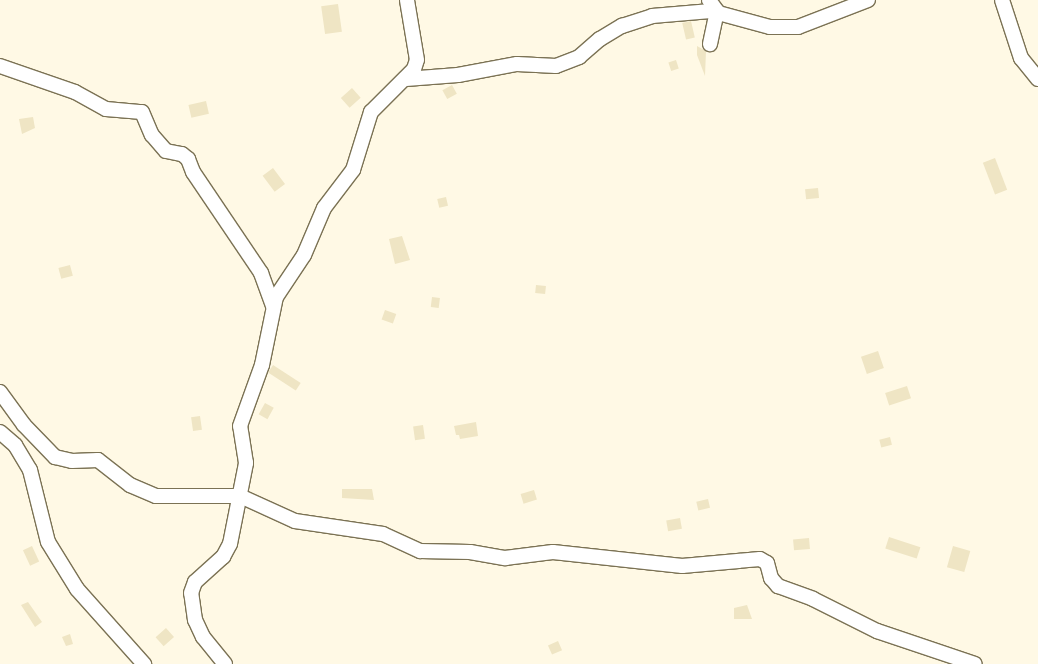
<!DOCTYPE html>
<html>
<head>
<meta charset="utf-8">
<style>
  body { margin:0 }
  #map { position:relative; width:1038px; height:664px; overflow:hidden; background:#fff9e5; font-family:Georgia,serif }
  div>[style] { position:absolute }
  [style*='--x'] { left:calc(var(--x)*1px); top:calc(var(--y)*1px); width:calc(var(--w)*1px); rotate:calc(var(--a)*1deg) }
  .building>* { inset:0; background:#efe5c4; transform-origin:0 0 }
  .roads { filter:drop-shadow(1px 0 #7b7254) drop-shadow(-1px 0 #7b7254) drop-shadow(0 1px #7b7254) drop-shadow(0 -1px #7b7254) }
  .minor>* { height:14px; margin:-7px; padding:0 7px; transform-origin:7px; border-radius:7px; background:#fff }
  span { translate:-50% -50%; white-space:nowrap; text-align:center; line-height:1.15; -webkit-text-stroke:5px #fff9e5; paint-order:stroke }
</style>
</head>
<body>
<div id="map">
  <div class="building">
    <div style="left:338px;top:4px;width:28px;height:17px;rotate:82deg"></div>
    <div style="left:691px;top:21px;width:17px;height:9px;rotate:77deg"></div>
    <div style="clip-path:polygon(697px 46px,706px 51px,705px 76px,697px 55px)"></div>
    <div style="left:676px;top:60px;width:9px;height:8px;rotate:72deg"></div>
    <div style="left:452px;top:85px;width:10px;height:11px;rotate:61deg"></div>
    <div style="left:352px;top:88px;width:13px;height:15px;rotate:48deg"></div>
    <div style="left:206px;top:101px;width:13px;height:18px;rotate:77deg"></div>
    <div style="clip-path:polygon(33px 117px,35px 128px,22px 134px,19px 119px)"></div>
    <div style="left:995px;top:158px;width:34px;height:13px;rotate:69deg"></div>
    <div style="left:273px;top:168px;width:20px;height:13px;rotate:53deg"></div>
    <div style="left:818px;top:188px;width:10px;height:13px;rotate:84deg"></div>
    <div style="left:446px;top:197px;width:9px;height:9px;rotate:77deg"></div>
    <div style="clip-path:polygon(402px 236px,410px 260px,395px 264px,389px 239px)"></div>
    <div style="left:70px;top:265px;width:11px;height:12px;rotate:75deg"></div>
    <div style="left:536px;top:285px;width:10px;height:8px;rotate:6deg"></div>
    <div style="left:432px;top:297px;width:8px;height:10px;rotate:7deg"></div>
    <div style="left:385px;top:310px;width:12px;height:10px;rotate:20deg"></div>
    <div style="left:878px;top:351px;width:18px;height:18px;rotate:71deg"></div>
    <div style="left:273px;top:365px;width:33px;height:9px;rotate:33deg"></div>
    <div style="left:907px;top:386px;width:13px;height:23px;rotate:72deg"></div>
    <div style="left:265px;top:403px;width:10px;height:13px;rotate:29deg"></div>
    <div style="left:200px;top:416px;width:14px;height:9px;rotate:82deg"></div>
    <div style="clip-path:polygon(476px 422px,478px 436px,460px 439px,459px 435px,456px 435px,454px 426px)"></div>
    <div style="left:423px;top:425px;width:14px;height:10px;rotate:82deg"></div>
    <div style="left:890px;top:437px;width:8px;height:11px;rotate:76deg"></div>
    <div style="clip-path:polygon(342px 489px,372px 489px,374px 500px,342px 498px)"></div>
    <div style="left:534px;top:490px;width:10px;height:14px;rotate:73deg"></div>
    <div style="left:708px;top:499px;width:9px;height:12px;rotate:77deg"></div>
    <div style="left:680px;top:518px;width:11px;height:14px;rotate:80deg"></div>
    <div style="left:889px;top:537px;width:33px;height:12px;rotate:18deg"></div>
    <div style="left:809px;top:538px;width:11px;height:16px;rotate:85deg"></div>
    <div style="left:32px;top:546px;width:17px;height:10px;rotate:65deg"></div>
    <div style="left:953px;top:546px;width:18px;height:22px;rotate:16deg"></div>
    <div style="clip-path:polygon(28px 602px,42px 622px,35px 627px,21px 605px)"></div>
    <div style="clip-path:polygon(747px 605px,752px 619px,734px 619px,734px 608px)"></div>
    <div style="left:166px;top:628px;width:12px;height:14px;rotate:48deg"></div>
    <div style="clip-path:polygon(70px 634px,73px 644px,66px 646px,62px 637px)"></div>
    <div style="left:558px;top:641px;width:10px;height:11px;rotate:66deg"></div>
  </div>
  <div class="roads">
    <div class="minor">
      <div style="--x:709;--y:0;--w:14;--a:54"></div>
      <div style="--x:717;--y:11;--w:34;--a:102"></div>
      <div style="--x:1002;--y:0;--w:61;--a:71.9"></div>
      <div style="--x:1021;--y:58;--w:27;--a:51"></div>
      <div style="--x:0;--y:66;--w:79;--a:19.1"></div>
      <div style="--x:75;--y:92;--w:35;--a:29"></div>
      <div style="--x:106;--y:109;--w:36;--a:5"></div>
      <div style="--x:142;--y:112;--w:25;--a:67"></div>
      <div style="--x:152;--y:135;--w:21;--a:49"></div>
      <div style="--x:166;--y:151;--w:16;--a:11"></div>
      <div style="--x:182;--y:154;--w:8;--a:40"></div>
      <div style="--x:188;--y:159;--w:14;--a:69"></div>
      <div style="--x:193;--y:172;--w:122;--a:56"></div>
      <div style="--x:261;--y:273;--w:35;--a:70"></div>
      <div style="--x:406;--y:79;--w:52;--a:-4.4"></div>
      <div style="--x:458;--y:75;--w:60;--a:-10.6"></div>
      <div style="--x:517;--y:64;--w:39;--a:3"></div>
      <div style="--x:556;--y:66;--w:25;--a:-21"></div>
      <div style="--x:579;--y:57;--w:28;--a:-41"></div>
      <div style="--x:600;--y:39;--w:26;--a:-31"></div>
      <div style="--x:622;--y:26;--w:32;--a:-18"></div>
      <div style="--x:652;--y:16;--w:59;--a:-4.8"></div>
      <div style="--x:711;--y:11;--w:61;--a:15.2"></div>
      <div style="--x:770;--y:27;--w:28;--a:0"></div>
      <div style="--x:798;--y:27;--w:75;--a:-21.1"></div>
      <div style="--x:0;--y:392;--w:41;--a:54"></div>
      <div style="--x:24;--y:425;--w:45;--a:45.9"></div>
      <div style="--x:55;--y:457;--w:17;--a:13"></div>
      <div style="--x:72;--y:461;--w:26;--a:-2"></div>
      <div style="--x:98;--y:460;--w:41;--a:38"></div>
      <div style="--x:130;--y:485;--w:28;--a:23"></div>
      <div style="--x:156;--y:496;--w:84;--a:0"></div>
      <div style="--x:240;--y:496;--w:60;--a:24.4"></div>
      <div style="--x:295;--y:521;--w:89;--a:8.4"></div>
      <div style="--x:383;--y:534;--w:41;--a:24.7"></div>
      <div style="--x:420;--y:551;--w:50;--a:1.1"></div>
      <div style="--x:470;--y:552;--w:36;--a:10"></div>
      <div style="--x:505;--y:558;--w:48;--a:-7.1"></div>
      <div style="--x:553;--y:552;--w:130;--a:6.2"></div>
      <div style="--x:682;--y:566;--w:78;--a:-5.1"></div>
      <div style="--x:760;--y:559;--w:8;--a:30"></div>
      <div style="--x:767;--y:563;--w:16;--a:75"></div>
      <div style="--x:771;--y:578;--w:11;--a:49"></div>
      <div style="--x:778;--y:586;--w:37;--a:20"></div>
      <div style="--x:813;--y:599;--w:72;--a:26.6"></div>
      <div style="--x:877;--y:631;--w:103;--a:18.6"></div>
      <div style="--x:0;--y:432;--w:20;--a:41"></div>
      <div style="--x:15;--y:445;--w:29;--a:59"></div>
      <div style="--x:30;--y:470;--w:74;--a:76"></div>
      <div style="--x:48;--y:542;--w:55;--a:58.3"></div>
      <div style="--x:77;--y:589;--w:101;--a:48.2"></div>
      <div style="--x:225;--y:664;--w:35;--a:-129"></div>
      <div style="--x:203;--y:637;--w:19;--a:-115"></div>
      <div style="--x:195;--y:620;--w:27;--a:-98"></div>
      <div style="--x:191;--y:593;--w:12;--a:-70"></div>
      <div style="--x:195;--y:582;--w:38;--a:-42"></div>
      <div style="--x:223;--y:557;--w:15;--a:-62"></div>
      <div style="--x:230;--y:544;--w:83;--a:-78.8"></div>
      <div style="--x:246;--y:463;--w:37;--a:-99"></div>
      <div style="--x:240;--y:426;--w:65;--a:-70.2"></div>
      <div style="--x:262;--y:365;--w:69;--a:-78.4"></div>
      <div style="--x:276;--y:297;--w:50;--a:-56.3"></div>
      <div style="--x:304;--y:255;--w:51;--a:-66.9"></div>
      <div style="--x:324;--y:208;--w:48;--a:-52.7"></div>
      <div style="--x:353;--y:170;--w:61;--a:-72.8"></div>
      <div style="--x:371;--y:112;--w:61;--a:-45"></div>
      <div style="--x:414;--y:69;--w:9;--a:-72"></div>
      <div style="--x:417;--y:60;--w:61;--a:-99.5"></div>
    </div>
  </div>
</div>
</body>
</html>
